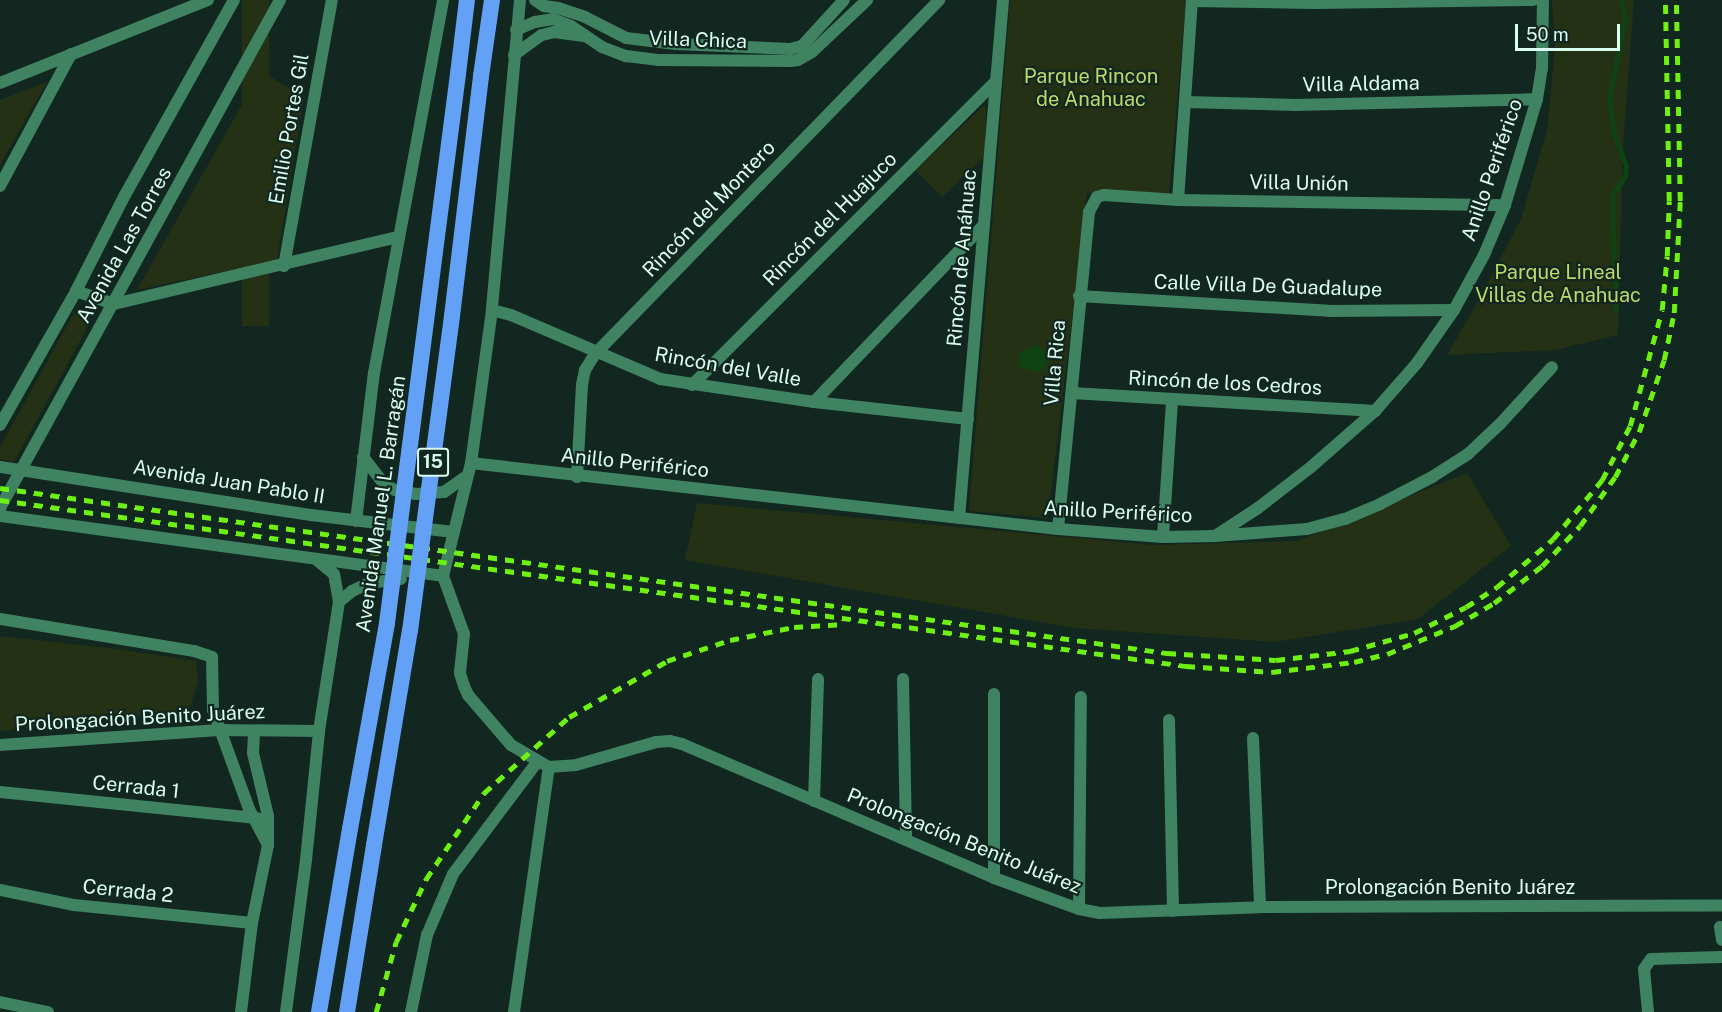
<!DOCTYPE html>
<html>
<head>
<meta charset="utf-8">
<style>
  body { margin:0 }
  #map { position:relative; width:1722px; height:1012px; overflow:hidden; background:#112720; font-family:"Public Sans",sans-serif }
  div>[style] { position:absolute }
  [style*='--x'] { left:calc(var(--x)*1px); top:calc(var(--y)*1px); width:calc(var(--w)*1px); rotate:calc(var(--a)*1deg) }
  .green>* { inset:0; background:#243115; transform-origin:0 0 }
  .water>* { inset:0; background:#0e4314 }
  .stream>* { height:4.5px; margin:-2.25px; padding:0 2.25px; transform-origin:2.25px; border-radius:2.25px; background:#0e4314 }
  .minor>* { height:12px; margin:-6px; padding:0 6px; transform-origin:6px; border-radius:6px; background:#3f8363 }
  .tertiary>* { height:12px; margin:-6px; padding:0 6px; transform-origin:6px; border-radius:6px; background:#3f8363 }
  .trunk>* { height:16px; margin:-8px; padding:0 8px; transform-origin:8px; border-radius:8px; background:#62a1f6 }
  .rail>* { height:4.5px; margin-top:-2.25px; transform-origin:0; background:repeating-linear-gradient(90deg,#6ef012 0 9px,transparent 0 17px) }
  .trunk-bridge>* { height:16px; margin:-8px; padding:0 8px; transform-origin:8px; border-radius:8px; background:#62a1f6 }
  span { translate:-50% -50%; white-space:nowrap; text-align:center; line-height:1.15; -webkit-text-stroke:4.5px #112720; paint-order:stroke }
  .shield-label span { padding:2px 4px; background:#112720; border:2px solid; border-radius:4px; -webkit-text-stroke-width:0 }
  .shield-label { font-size:18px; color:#dafdef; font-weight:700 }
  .street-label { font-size:20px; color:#dafdef }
  .park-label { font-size:20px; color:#bfd969 }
  .scale { position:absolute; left:1515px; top:24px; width:105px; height:27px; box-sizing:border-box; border:3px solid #dafdef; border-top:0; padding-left:8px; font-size:18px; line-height:21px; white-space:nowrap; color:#dafdef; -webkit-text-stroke:4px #112720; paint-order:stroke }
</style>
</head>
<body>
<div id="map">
  <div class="green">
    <div style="left:242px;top:0;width:27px;height:326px"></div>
    <div style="clip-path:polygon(1010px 0,1186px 0,1169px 193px,1087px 193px,1048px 518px,969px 511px)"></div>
    <div style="clip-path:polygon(1552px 0,1634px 0,1623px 145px,1618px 335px,1555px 350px,1447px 355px,1476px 305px,1521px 219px,1547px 130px,1555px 48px)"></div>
    <div style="clip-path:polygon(261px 71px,304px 97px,277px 260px,137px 290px)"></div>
    <div style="clip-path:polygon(47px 82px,0 165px,0 100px)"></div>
    <div style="clip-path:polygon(986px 104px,985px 156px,942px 197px,915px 170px)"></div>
    <div style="clip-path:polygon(74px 313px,92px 319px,14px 462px,0 459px,0 447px)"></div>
    <div style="clip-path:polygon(1467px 473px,1511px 546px,1418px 619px,1275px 642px,1075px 628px,685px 560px,697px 503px,1153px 545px,1297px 541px)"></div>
    <div style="clip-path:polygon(0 636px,117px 649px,196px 661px,198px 682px,189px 710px,0 731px)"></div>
  </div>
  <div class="water">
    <div style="clip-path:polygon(1037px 345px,1046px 354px,1048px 363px,1043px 369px,1035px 372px,1019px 367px,1020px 352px)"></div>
  </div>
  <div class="stream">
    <div style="--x:1616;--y:310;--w:106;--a:-92.2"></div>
    <div style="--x:1612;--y:204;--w:10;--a:-84"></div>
    <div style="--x:1613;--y:194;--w:22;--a:-56"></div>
    <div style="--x:1625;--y:176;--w:10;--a:-84"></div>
    <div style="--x:1626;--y:166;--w:35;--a:-110"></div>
    <div style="--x:1614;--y:133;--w:34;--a:-98"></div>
    <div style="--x:1609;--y:99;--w:82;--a:-78.7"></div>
    <div style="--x:1625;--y:19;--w:19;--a:-102"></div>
  </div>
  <div class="minor">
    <div style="--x:535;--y:0;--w:11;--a:34"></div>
    <div style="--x:544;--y:6;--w:14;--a:8"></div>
    <div style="--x:558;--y:8;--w:28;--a:18"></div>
    <div style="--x:585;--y:17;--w:46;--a:27.1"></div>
    <div style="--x:626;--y:38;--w:50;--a:6.8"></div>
    <div style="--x:676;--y:44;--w:114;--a:2.5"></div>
    <div style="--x:790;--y:49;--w:12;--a:-14"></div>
    <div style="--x:802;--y:46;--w:62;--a:-47.6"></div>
    <div style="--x:1192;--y:1;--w:124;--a:0.9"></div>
    <div style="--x:1316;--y:3;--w:217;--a:-0.8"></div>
    <div style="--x:516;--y:30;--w:21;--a:-23"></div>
    <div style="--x:535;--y:22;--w:18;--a:-9"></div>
    <div style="--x:553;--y:19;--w:19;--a:21"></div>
    <div style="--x:571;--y:26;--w:37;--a:34"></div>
    <div style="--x:602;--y:47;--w:26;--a:21"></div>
    <div style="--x:626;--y:56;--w:32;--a:7"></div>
    <div style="--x:658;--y:60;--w:132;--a:0.4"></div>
    <div style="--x:790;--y:61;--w:8;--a:-7"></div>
    <div style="--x:798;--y:60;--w:16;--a:-30"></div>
    <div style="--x:812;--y:52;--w:76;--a:-43.4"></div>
    <div style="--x:514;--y:55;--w:34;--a:-36"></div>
    <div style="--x:542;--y:35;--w:12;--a:-14"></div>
    <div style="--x:554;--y:32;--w:30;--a:8"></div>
    <div style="--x:0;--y:83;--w:224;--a:-21.8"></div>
    <div style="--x:1185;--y:102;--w:111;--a:1.5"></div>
    <div style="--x:1296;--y:105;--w:241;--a:-1.4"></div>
    <div style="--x:0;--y:186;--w:150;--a:-61.7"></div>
    <div style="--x:1178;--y:200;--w:200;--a:-86"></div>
    <div style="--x:284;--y:266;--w:270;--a:-79.8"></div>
    <div style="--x:76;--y:291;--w:40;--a:18.9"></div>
    <div style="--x:114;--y:304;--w:292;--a:-13.3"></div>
    <div style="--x:1079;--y:296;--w:250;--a:3.4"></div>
    <div style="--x:1329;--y:311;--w:125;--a:-0.5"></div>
    <div style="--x:492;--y:310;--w:20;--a:15"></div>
    <div style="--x:511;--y:315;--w:162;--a:23.2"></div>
    <div style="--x:660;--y:379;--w:156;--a:8.5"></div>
    <div style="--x:814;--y:402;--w:155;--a:6.3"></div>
    <div style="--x:692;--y:385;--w:430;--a:-45"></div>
    <div style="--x:1072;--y:393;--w:304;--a:3.4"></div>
    <div style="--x:814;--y:402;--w:245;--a:-46.2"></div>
    <div style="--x:577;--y:477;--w:92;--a:-86.9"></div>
    <div style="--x:582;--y:385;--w:15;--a:-79"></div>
    <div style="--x:585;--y:370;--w:19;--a:-58"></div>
    <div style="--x:595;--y:354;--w:494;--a:-45.8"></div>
    <div style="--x:959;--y:518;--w:520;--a:-85.14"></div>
    <div style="--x:1058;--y:529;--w:319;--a:-84.4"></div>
    <div style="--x:1089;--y:212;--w:17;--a:-62"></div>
    <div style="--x:1097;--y:197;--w:7;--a:-16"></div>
    <div style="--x:1104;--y:195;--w:74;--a:3.9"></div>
    <div style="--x:1178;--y:200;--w:327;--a:0.9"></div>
    <div style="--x:1215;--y:536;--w:92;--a:-4.4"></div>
    <div style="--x:1307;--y:529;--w:39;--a:-15"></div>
    <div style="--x:1345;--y:519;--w:38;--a:-23"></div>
    <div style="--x:1380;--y:504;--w:59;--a:-27.4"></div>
    <div style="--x:1432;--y:477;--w:43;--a:-32.6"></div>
    <div style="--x:1468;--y:454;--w:44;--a:-43.2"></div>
    <div style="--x:1500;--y:424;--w:77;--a:-47.6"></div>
    <div style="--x:1163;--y:537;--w:136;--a:-86.2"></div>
    <div style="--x:0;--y:619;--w:197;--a:9.4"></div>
    <div style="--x:194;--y:651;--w:19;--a:18"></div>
    <div style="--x:212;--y:657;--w:53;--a:88.9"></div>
    <div style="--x:213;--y:710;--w:105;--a:70"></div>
    <div style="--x:249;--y:809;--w:41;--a:62.2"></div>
    <div style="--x:903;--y:679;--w:161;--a:88.9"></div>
    <div style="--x:1169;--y:720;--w:191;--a:88.8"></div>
    <div style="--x:1253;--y:738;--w:169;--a:87.6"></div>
    <div style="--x:0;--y:745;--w:220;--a:-3.9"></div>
    <div style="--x:219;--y:730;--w:100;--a:0.6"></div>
    <div style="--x:0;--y:792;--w:259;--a:5.8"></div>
    <div style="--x:814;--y:801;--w:122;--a:-88.1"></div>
    <div style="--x:994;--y:878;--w:184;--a:-90"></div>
    <div style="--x:0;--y:890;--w:76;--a:11.5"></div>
    <div style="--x:74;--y:905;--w:179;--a:5.8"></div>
    <div style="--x:1079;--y:909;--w:212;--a:-89.5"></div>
    <div style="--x:1720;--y:927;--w:13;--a:81"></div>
    <div style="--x:0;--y:1002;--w:49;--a:11.8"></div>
    <div style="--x:241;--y:1012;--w:90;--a:-83"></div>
    <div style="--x:252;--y:923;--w:80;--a:-78.4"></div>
    <div style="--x:268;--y:845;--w:29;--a:-90"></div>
    <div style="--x:268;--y:816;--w:65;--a:-103.4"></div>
    <div style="--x:253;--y:753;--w:22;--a:-87"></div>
    <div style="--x:411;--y:1012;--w:79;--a:-78.3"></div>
    <div style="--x:427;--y:935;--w:66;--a:-66.9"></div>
    <div style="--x:453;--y:874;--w:140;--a:-53.1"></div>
    <div style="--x:514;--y:1012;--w:247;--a:-81.9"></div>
    <div style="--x:1648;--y:1012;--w:43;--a:-95.3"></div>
    <div style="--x:1644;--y:969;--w:12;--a:-55"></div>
    <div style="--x:1651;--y:959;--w:71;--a:-1.6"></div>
  </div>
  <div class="tertiary">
    <div style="--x:520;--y:0;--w:311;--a:95.2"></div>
    <div style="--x:492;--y:310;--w:154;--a:97.8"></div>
    <div style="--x:471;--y:463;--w:116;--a:103.9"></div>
    <div style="--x:443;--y:576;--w:62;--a:70.1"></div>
    <div style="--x:464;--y:634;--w:39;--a:96"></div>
    <div style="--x:460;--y:673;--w:14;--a:73"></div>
    <div style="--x:464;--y:686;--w:10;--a:66"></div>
    <div style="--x:468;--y:695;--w:66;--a:49.3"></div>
    <div style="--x:511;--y:745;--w:44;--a:30.1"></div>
    <div style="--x:549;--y:767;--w:27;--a:-4"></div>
    <div style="--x:576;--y:765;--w:83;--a:-16"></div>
    <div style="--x:656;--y:742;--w:14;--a:-4"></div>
    <div style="--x:670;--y:741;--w:12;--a:14"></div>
    <div style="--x:682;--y:744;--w:340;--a:23.2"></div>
    <div style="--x:994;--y:878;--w:90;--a:20"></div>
    <div style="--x:1079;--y:909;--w:21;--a:11"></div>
    <div style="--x:1100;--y:913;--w:160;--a:-2.1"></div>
    <div style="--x:1260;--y:907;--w:462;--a:-0.2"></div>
    <div style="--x:0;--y:425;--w:154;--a:-60.4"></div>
    <div style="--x:76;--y:291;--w:108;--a:-63"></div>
    <div style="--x:125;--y:195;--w:223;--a:-60.8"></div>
    <div style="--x:363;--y:457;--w:34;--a:52"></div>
    <div style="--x:384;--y:484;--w:13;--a:29"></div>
    <div style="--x:395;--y:490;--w:21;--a:11"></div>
    <div style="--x:416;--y:494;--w:28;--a:-4"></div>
    <div style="--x:444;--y:492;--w:28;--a:-35"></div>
    <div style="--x:471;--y:463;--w:591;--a:6.42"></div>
    <div style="--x:1058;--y:529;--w:105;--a:4.4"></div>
    <div style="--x:1163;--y:537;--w:52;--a:-1.1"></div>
    <div style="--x:1215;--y:536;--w:51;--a:-33.1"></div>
    <div style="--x:1258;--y:508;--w:67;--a:-37.7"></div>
    <div style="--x:1311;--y:467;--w:85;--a:-41.2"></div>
    <div style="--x:1375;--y:411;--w:64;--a:-48.8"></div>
    <div style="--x:1417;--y:363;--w:65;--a:-55.1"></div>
    <div style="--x:1454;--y:310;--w:63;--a:-61.4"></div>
    <div style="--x:1484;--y:255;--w:54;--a:-67.2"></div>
    <div style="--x:1505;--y:205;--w:111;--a:-73.2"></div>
    <div style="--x:1537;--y:99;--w:30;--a:-81"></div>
    <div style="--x:1542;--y:69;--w:69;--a:-89.2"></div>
    <div style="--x:0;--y:467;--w:315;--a:8.8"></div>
    <div style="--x:311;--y:515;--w:143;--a:6.8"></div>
    <div style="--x:0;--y:508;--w:580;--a:-61.14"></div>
    <div style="--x:0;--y:516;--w:447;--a:7.7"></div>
    <div style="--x:356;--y:521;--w:149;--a:-83.1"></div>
    <div style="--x:374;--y:373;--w:379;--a:-79.5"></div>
    <div style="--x:339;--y:602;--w:17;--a:-40"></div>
    <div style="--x:352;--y:591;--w:19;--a:-25"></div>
    <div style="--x:369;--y:583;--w:32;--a:-7"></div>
    <div style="--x:286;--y:1012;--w:153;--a:-82.5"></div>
    <div style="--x:306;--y:860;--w:130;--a:-84.2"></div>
    <div style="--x:319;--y:731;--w:131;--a:-81.2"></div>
    <div style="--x:339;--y:602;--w:28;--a:-100"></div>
    <div style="--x:334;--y:574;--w:22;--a:-141"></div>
  </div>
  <div class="trunk">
    <div style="--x:458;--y:74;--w:75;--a:-83.1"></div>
    <div style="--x:481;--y:76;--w:77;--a:-81.8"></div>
    <div style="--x:319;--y:1012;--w:186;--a:-80.4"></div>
    <div style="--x:347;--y:1012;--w:169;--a:-80.8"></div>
  </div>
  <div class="rail">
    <div style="--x:0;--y:488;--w:1179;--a:8.05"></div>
    <div style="--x:1167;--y:653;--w:109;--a:3.7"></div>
    <div style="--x:1276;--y:660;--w:75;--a:-6.9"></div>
    <div style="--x:1350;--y:651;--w:66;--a:-15.7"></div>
    <div style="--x:1414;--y:633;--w:58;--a:-26.6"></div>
    <div style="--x:1466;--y:607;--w:37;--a:-33"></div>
    <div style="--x:1497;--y:587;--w:74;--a:-40.6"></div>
    <div style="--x:1553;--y:539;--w:77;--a:-50.3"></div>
    <div style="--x:1602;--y:480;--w:61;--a:-62.6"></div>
    <div style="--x:1630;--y:426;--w:120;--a:-74.6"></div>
    <div style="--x:1662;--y:310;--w:54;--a:-84.7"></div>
    <div style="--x:1667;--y:256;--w:55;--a:-87.9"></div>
    <div style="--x:1669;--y:201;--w:201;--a:-91.1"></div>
    <div style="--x:0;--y:500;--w:1198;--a:7.97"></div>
    <div style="--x:1186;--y:666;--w:86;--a:4"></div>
    <div style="--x:1272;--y:672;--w:83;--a:-7"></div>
    <div style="--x:1354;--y:662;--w:34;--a:-14"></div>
    <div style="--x:1387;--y:654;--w:74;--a:-22.4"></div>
    <div style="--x:1455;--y:626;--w:45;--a:-30.5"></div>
    <div style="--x:1494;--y:603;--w:61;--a:-37.6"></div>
    <div style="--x:1542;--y:566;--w:55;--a:-46.5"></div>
    <div style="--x:1580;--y:526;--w:60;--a:-54.5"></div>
    <div style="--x:1615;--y:477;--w:51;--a:-61.9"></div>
    <div style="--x:1639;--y:432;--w:76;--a:-70.9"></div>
    <div style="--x:1664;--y:360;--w:48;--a:-78"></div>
    <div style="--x:1674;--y:313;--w:112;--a:-86.9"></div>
    <div style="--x:1680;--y:201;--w:201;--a:-91.1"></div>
    <div style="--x:376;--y:1012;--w:73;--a:-74.1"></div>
    <div style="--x:396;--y:942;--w:70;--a:-64.5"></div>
    <div style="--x:426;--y:879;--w:104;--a:-56"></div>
    <div style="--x:484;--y:793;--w:114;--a:-41.8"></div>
    <div style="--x:569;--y:717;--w:113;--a:-29.7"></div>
    <div style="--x:667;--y:661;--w:66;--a:-18.4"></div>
    <div style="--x:730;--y:640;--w:65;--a:-11.5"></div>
    <div style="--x:794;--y:627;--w:51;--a:-3.4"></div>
  </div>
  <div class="trunk-bridge">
    <div style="--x:350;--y:829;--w:209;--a:-79.8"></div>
    <div style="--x:387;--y:623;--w:554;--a:-82.63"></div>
    <div style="--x:374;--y:845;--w:217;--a:-80.5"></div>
    <div style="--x:410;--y:631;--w:318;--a:-82.4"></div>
    <div style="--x:452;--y:316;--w:242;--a:-83.1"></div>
  </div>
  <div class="shield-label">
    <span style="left:433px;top:462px">15</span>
  </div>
  <div class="street-label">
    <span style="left:698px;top:40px;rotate:2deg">Villa Chica</span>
    <span style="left:1361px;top:84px;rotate:-1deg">Villa Aldama</span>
    <span style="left:289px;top:129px;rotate:-80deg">Emilio Portes Gil</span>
    <span style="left:1492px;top:170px;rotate:-71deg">Anillo Periférico</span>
    <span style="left:1299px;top:183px;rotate:1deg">Villa Unión</span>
    <span style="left:709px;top:209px;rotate:-46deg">Rincón del Montero</span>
    <span style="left:830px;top:219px;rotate:-45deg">Rincón del Huajuco</span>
    <span style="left:124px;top:245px;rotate:-61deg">Avenida Las Torres</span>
    <span style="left:962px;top:258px;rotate:-85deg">Rincón de Anáhuac</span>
    <span style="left:1268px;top:286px;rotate:2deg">Calle Villa De Guadalupe</span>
    <span style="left:1055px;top:363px;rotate:-85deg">Villa Rica</span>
    <span style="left:728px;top:367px;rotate:10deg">Rincón del Valle</span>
    <span style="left:1225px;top:383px;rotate:3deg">Rincón de los Cedros</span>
    <span style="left:635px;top:463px;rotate:6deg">Anillo Periférico</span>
    <span style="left:229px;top:482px;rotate:9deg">Avenida Juan Pablo II</span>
    <span style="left:381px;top:504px;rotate:-82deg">Avenida Manuel L. Barragán</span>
    <span style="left:1118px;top:512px;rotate:3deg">Anillo Periférico</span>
    <span style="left:140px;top:718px;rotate:-3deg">Prolongación Benito Juárez</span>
    <span style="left:136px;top:787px;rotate:6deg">Cerrada 1</span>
    <span style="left:964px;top:841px;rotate:22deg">Prolongación Benito Juárez</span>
    <span style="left:1450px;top:887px">Prolongación Benito Juárez</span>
    <span style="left:128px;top:891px;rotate:6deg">Cerrada 2</span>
  </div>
  <div class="park-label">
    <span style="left:1091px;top:88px">Parque Rincon<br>de Anahuac</span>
    <span style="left:1558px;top:284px">Parque Lineal<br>Villas de Anahuac</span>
  </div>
  <div class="scale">50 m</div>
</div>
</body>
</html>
